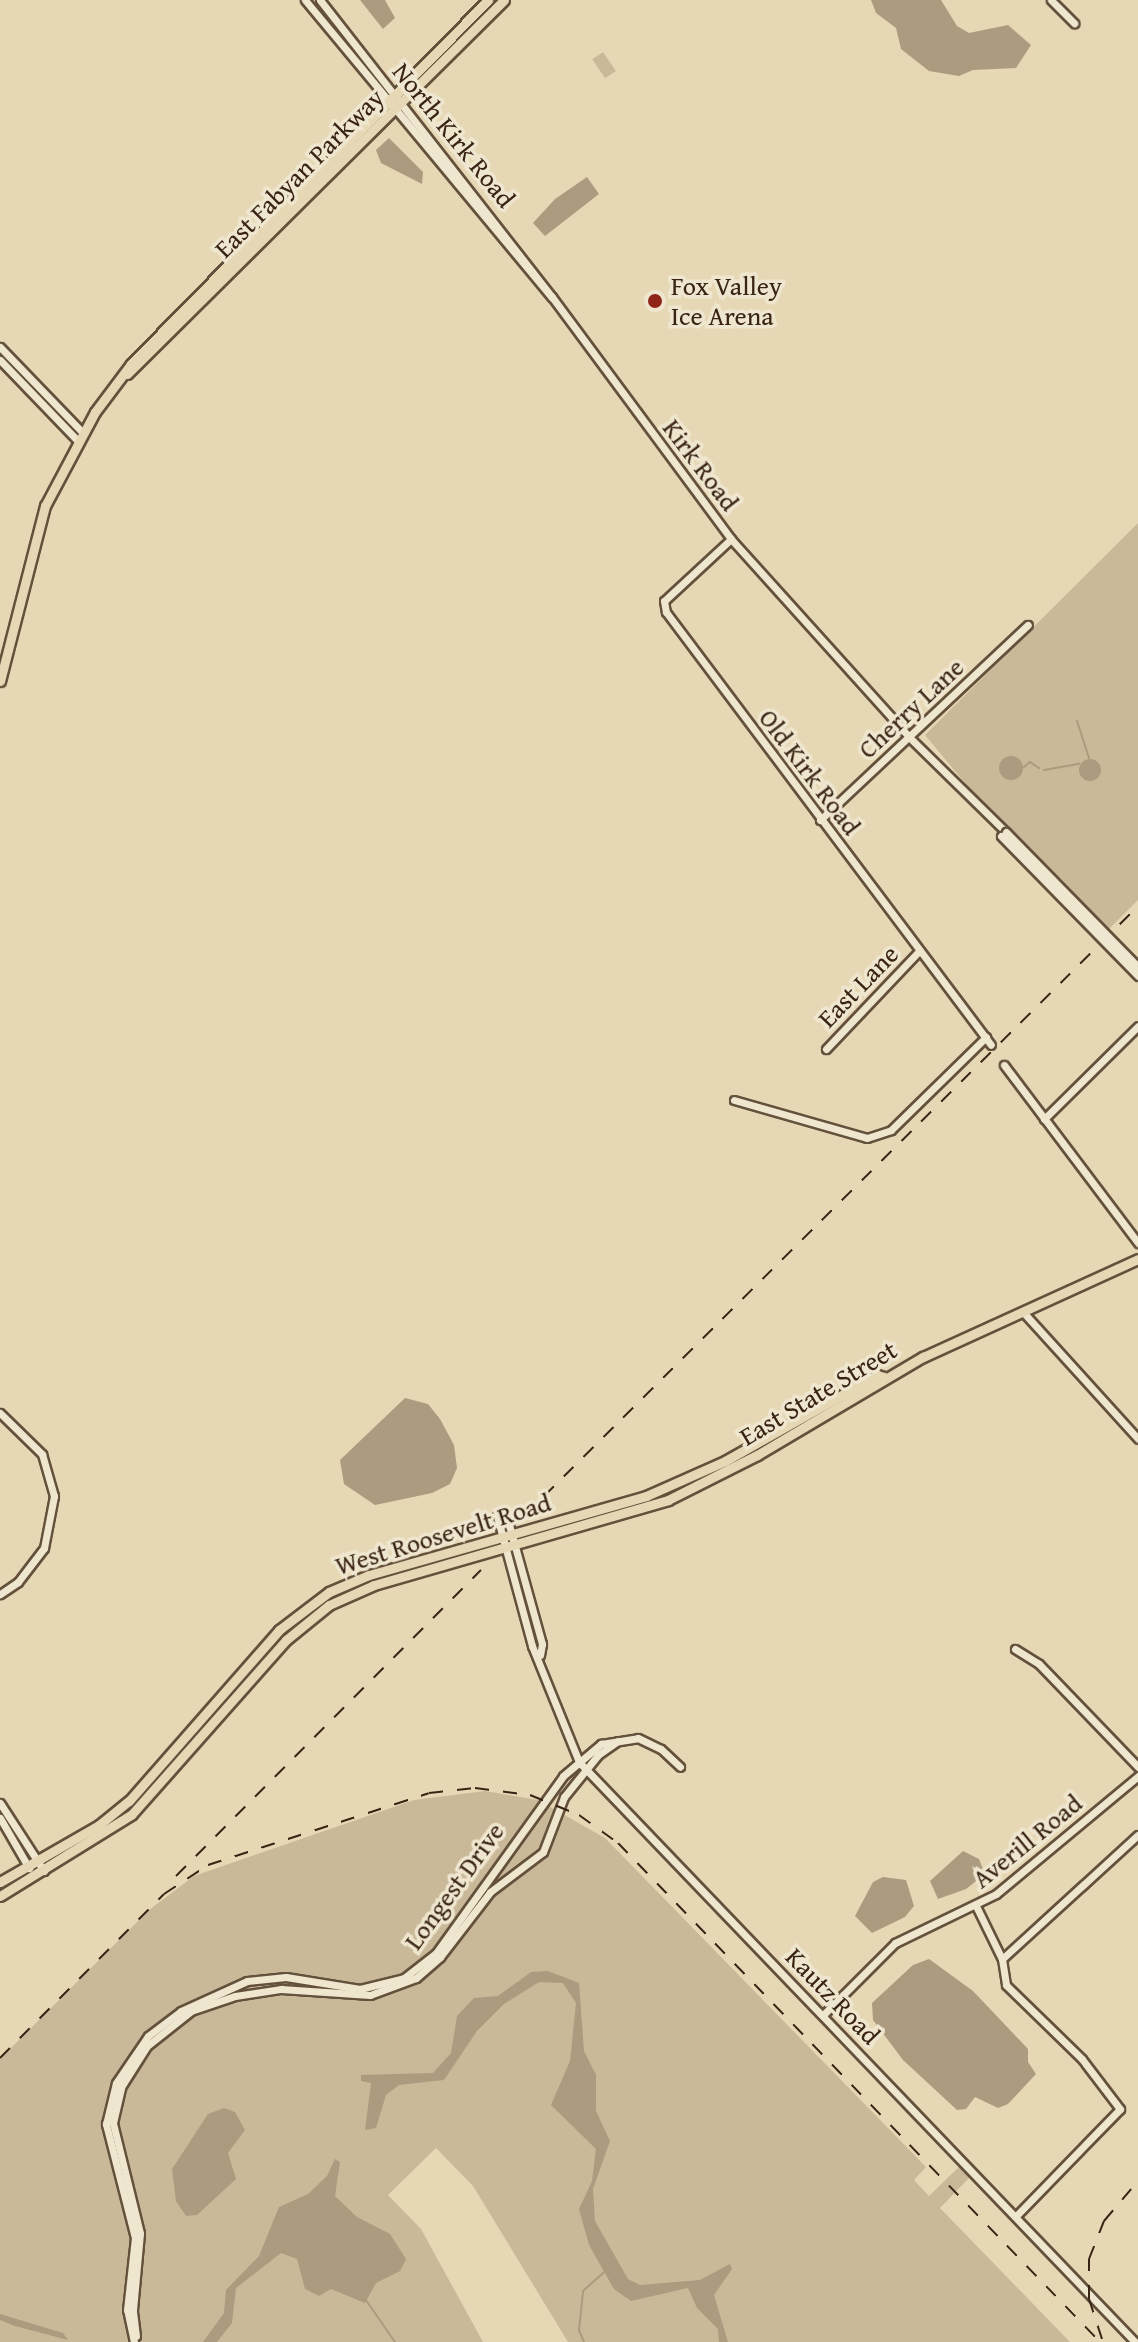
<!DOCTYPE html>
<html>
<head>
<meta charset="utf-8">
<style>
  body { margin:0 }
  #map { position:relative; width:1138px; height:2342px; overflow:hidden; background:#e7d8b5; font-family:"Gentium Book Plus",serif }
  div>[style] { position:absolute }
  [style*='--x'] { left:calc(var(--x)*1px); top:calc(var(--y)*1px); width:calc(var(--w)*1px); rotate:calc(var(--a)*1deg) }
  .green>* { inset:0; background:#c9b999; transform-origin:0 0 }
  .water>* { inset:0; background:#ac9b7e }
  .round { border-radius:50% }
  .stream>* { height:2px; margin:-1px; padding:0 1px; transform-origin:1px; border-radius:1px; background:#ac9b7e }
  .roads { filter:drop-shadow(2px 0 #64513c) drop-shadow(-2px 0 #64513c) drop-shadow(0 2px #64513c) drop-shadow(0 -2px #64513c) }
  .minor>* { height:7px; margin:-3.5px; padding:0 3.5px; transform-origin:3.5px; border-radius:3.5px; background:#efe6cf }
  .major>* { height:9px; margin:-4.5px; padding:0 4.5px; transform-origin:4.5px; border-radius:4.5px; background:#e7d8b5 }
  .rail>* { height:2px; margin-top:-1px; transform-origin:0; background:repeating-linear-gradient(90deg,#392413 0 14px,transparent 0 28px) }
  .bridges { filter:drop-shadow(2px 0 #64513c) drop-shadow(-2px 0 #64513c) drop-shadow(0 2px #64513c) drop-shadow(0 -2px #64513c) }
  .minor-bridge>* { height:7px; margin:-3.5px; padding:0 3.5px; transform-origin:3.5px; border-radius:3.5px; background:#efe6cf }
  .dots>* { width:22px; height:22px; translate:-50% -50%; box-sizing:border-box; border:4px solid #efe6cf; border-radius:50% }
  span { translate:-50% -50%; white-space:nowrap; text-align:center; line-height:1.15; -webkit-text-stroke:7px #efe6cf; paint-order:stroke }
  .street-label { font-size:26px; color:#392413 }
  .poi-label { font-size:26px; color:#392413 }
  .left { translate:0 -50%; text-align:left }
</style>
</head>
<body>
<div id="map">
  <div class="green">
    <div style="left:603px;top:52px;width:23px;height:13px;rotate:56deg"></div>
    <div style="clip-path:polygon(1138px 523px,1138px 900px,1108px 930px,969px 788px,925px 735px)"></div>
    <div style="clip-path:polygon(476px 1548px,318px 1609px,285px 1636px,213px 1719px,209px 1715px,277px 1636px,320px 1601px,371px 1577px)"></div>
    <div style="clip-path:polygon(194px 1733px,122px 1819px,43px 1863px,100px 1828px)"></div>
    <div style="clip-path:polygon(485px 1791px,538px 1800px,605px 1838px,926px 2167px,914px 2180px,929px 2196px,961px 2165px,971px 2176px,940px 2208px,1070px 2342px,568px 2342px,473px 2186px,436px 2148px,388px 2195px,421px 2229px,483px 2342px,0 2342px,0 2059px,149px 1910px,194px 1876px,414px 1800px)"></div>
  </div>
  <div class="water">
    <div style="clip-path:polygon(360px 0,385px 0,395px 18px,383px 29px)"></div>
    <div style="clip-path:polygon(871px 0,941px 0,957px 26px,969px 33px,1008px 25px,1031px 45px,1016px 68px,973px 70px,959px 76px,929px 71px,901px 49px,896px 28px,876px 13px)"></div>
    <div style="clip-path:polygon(389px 138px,423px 172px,422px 184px,381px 163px,376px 150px)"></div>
    <div style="clip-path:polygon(587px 177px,599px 194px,545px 236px,533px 223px,555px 199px)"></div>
    <div class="round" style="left:999px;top:756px;width:24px;height:24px"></div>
    <div class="round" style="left:1079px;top:759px;width:22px;height:22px"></div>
    <div style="clip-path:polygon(405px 1398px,428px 1404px,440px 1419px,454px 1445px,457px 1468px,450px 1484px,432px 1493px,375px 1505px,344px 1484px,340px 1460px)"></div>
    <div style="clip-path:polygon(963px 1851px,979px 1859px,985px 1874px,966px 1889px,938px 1899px,930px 1881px)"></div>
    <div style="clip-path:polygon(883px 1877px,906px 1880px,914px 1906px,905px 1917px,872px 1933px,855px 1916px,873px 1882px)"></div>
    <div style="clip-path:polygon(929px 1959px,973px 1991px,1028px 2049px,1028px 2062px,1036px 2074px,1008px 2104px,998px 2108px,975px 2097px,966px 2109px,957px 2110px,903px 2060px,873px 2020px,872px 2003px,913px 1965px)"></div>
    <div style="clip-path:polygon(548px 1971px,579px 1983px,584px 2051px,596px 2075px,596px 2111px,610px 2141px,593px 2189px,595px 2221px,628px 2279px,640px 2285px,700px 2280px,730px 2264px,732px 2269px,714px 2295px,728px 2342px,719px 2342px,718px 2329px,697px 2308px,688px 2288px,631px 2301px,614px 2289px,589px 2245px,579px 2209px,592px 2181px,596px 2149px,551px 2105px,570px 2061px,576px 2003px,563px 1983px,539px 1982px,504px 2004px,477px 2031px,444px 2080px,399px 2085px,386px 2095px,376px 2128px,365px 2130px,371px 2083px,361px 2081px,361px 2075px,433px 2073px,451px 2053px,457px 2016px,474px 1998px,498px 1996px,531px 1972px)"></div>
    <div style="clip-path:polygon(224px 2108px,235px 2112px,245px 2130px,228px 2153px,236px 2179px,197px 2215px,186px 2216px,176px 2201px,172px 2169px,208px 2114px)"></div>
    <div style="clip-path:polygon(335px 2159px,340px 2162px,335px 2196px,357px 2217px,390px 2234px,406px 2259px,400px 2271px,376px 2283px,365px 2303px,331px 2289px,319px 2296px,305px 2289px,297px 2259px,281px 2253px,236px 2288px,232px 2323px,217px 2342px,203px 2342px,224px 2313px,226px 2290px,259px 2256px,279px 2207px,308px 2194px,327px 2176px)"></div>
    <div style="clip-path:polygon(0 2314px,63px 2333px,68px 2340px,15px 2326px,0 2320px)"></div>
  </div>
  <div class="stream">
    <div style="--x:1077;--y:721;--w:39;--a:72"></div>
    <div style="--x:1024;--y:767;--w:8;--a:-40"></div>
    <div style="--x:1030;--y:762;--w:11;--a:34"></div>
    <div style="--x:1044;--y:770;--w:36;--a:-10"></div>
    <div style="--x:366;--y:2300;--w:51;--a:55.4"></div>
    <div style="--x:584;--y:2342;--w:13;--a:-113"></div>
    <div style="--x:579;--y:2330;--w:39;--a:-84"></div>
    <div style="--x:583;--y:2291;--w:30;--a:-42"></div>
  </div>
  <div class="roads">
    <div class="minor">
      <div style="--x:305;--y:0;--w:386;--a:50.3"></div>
      <div style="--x:552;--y:297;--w:301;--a:53.5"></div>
      <div style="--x:731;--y:539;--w:266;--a:48"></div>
      <div style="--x:909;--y:737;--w:136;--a:44.4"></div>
      <div style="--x:320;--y:0;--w:377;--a:52"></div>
      <div style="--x:1051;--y:0;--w:33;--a:45"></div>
      <div style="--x:0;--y:347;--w:118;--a:46"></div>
      <div style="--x:0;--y:360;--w:111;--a:46.1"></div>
      <div style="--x:731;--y:539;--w:91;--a:137.2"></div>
      <div style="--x:664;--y:601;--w:11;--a:80"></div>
      <div style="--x:666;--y:612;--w:541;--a:53.11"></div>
      <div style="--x:820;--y:820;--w:285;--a:-43.2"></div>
      <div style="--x:826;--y:1049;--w:135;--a:-46.5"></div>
      <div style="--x:1004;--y:1065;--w:223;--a:53"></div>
      <div style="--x:734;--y:1100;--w:138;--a:15.9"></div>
      <div style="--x:867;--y:1138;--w:25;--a:-18"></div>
      <div style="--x:891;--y:1130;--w:133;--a:-44.4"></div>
      <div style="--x:1044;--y:1119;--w:132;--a:-44.7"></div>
      <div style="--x:1023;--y:1312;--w:171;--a:47.8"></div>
      <div style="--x:0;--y:1413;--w:59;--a:44.3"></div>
      <div style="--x:42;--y:1454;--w:44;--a:74.1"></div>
      <div style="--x:54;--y:1496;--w:53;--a:100.9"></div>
      <div style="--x:44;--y:1548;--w:43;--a:127.4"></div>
      <div style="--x:18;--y:1582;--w:22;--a:146"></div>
      <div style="--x:506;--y:1514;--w:135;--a:74.5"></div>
      <div style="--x:542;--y:1644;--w:11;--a:100"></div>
      <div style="--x:497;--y:1516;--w:135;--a:74.9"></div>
      <div style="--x:532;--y:1646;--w:125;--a:67.9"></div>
      <div style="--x:579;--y:1762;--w:803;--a:46.21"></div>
      <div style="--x:1015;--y:1649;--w:28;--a:32"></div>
      <div style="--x:1039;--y:1664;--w:143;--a:46.1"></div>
      <div style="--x:0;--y:1803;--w:81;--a:57.1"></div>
      <div style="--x:0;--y:1818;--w:58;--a:59.9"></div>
      <div style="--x:976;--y:1906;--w:59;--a:63.9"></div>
      <div style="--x:1002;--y:1959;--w:26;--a:81"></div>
      <div style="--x:1006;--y:1985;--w:106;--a:44.2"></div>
      <div style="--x:1082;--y:2059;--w:63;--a:52.8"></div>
      <div style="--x:1120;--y:2109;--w:149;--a:134.2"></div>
      <div style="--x:1002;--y:1959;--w:184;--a:-42.4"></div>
      <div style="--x:823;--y:2015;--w:102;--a:-45"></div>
      <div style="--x:895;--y:1943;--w:112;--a:-25.9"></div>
      <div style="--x:996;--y:1894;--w:185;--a:-39.7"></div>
      <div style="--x:136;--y:2336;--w:26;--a:-97"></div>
      <div style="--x:133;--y:2310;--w:77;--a:-84.8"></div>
      <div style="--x:140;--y:2233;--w:113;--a:-103.8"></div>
      <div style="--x:113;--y:2123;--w:37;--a:-77"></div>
      <div style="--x:121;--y:2087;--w:49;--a:-57.6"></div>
      <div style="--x:147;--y:2046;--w:56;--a:-38.5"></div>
      <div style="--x:191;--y:2011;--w:46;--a:-18.8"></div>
      <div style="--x:235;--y:1996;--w:47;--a:-8.7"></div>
      <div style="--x:281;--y:1989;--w:89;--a:3.9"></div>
      <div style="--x:370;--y:1995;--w:49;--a:-20.3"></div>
      <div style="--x:416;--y:1978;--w:32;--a:-41"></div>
      <div style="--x:440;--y:1957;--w:82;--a:-52.4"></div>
      <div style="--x:490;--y:1892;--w:66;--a:-37"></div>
      <div style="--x:543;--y:1852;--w:59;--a:-69.1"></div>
      <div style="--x:564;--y:1797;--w:54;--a:-51"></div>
      <div style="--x:598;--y:1755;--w:24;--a:-35"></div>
      <div style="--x:134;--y:2342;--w:33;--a:-102"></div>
      <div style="--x:127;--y:2310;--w:72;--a:-83.7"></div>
      <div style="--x:135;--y:2238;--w:118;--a:-104.3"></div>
      <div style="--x:106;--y:2124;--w:42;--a:-76.3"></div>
      <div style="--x:116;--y:2083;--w:57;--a:-55.8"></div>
      <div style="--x:148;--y:2036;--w:41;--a:-37.1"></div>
      <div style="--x:181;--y:2011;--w:72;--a:-24.4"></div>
      <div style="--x:247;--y:1981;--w:39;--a:-6"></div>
      <div style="--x:286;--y:1977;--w:75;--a:9.2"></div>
      <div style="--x:360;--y:1989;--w:45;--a:-14"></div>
      <div style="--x:404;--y:1978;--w:41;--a:-38"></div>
      <div style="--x:436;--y:1953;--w:218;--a:-54.3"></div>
      <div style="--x:563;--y:1776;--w:50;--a:-40.1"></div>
      <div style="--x:601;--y:1744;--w:37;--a:-9"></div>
      <div style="--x:638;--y:1738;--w:25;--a:26"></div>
      <div style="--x:661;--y:1749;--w:26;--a:43"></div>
    </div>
    <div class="major">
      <div style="--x:127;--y:374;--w:531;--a:-44.77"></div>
      <div style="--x:0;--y:681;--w:181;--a:-75.6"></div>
      <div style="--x:45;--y:506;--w:106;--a:-62"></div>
      <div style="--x:95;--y:412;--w:60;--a:-53.1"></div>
      <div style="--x:131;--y:364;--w:510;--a:-45.56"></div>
      <div style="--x:0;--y:1882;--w:114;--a:-29.9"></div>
      <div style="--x:99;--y:1825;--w:38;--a:-39"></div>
      <div style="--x:129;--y:1801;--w:227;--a:-48.7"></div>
      <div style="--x:279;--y:1630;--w:63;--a:-37.2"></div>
      <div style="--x:329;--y:1592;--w:43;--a:-23"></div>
      <div style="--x:369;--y:1575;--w:288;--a:-15.9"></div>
      <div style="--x:646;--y:1496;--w:86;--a:-23.9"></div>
      <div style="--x:725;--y:1461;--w:175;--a:-29.5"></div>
      <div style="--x:877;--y:1375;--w:7;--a:16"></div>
      <div style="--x:0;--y:1896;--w:155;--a:-31.8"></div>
      <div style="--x:132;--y:1814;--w:232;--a:-48.5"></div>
      <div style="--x:286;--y:1640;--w:55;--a:-39.1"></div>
      <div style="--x:329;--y:1605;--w:49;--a:-24"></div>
      <div style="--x:374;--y:1585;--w:306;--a:-16.1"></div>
      <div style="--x:668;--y:1500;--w:100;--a:-26.8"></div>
      <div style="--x:757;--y:1455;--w:193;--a:-30.6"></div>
      <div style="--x:923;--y:1357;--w:236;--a:-24.5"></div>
    </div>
  </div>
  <div class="rail">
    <div style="--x:524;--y:1516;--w:866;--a:-44.81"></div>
    <div style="--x:176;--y:1876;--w:432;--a:-45.1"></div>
    <div style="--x:0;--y:2058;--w:232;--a:-45"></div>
    <div style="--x:164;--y:1894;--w:53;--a:-33.4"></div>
    <div style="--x:208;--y:1865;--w:232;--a:-18"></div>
    <div style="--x:429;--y:1793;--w:46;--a:-6.2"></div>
    <div style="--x:475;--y:1788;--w:55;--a:7.3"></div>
    <div style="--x:530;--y:1795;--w:53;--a:22.2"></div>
    <div style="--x:579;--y:1815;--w:48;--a:35.7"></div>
    <div style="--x:618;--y:1843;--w:694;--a:45.99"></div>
    <div style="--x:1102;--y:2339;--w:42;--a:-108"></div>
    <div style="--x:1089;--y:2299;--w:40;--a:-90"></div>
    <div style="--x:1089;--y:2259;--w:41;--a:-68.5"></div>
    <div style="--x:1104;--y:2221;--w:52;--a:-49.6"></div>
  </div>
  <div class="bridges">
    <div class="minor-bridge">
      <div style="--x:1006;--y:832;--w:189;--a:45.6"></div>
      <div style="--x:1001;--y:836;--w:196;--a:45.6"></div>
    </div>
  </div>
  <div class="dots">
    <div style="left:655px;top:301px;background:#8f2418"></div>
  </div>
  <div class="street-label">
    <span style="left:454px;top:135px;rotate:51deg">North Kirk Road</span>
    <span style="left:299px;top:173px;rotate:-45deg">East Fabyan Parkway</span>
    <span style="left:701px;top:465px;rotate:53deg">Kirk Road</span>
    <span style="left:911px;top:708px;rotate:-43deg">Cherry Lane</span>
    <span style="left:810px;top:772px;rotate:53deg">Old Kirk Road</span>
    <span style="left:858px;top:986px;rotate:-46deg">East Lane</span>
    <span style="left:818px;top:1393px;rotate:-31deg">East State Street</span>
    <span style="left:443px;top:1534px;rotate:-17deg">West Roosevelt Road</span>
    <span style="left:1027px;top:1841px;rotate:-39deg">Averill Road</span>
    <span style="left:454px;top:1886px;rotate:-54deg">Longest Drive</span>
    <span style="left:833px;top:1996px;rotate:46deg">Kautz Road</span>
  </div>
  <div class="poi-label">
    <span class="left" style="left:671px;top:301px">Fox Valley<br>Ice Arena</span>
  </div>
</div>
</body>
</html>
